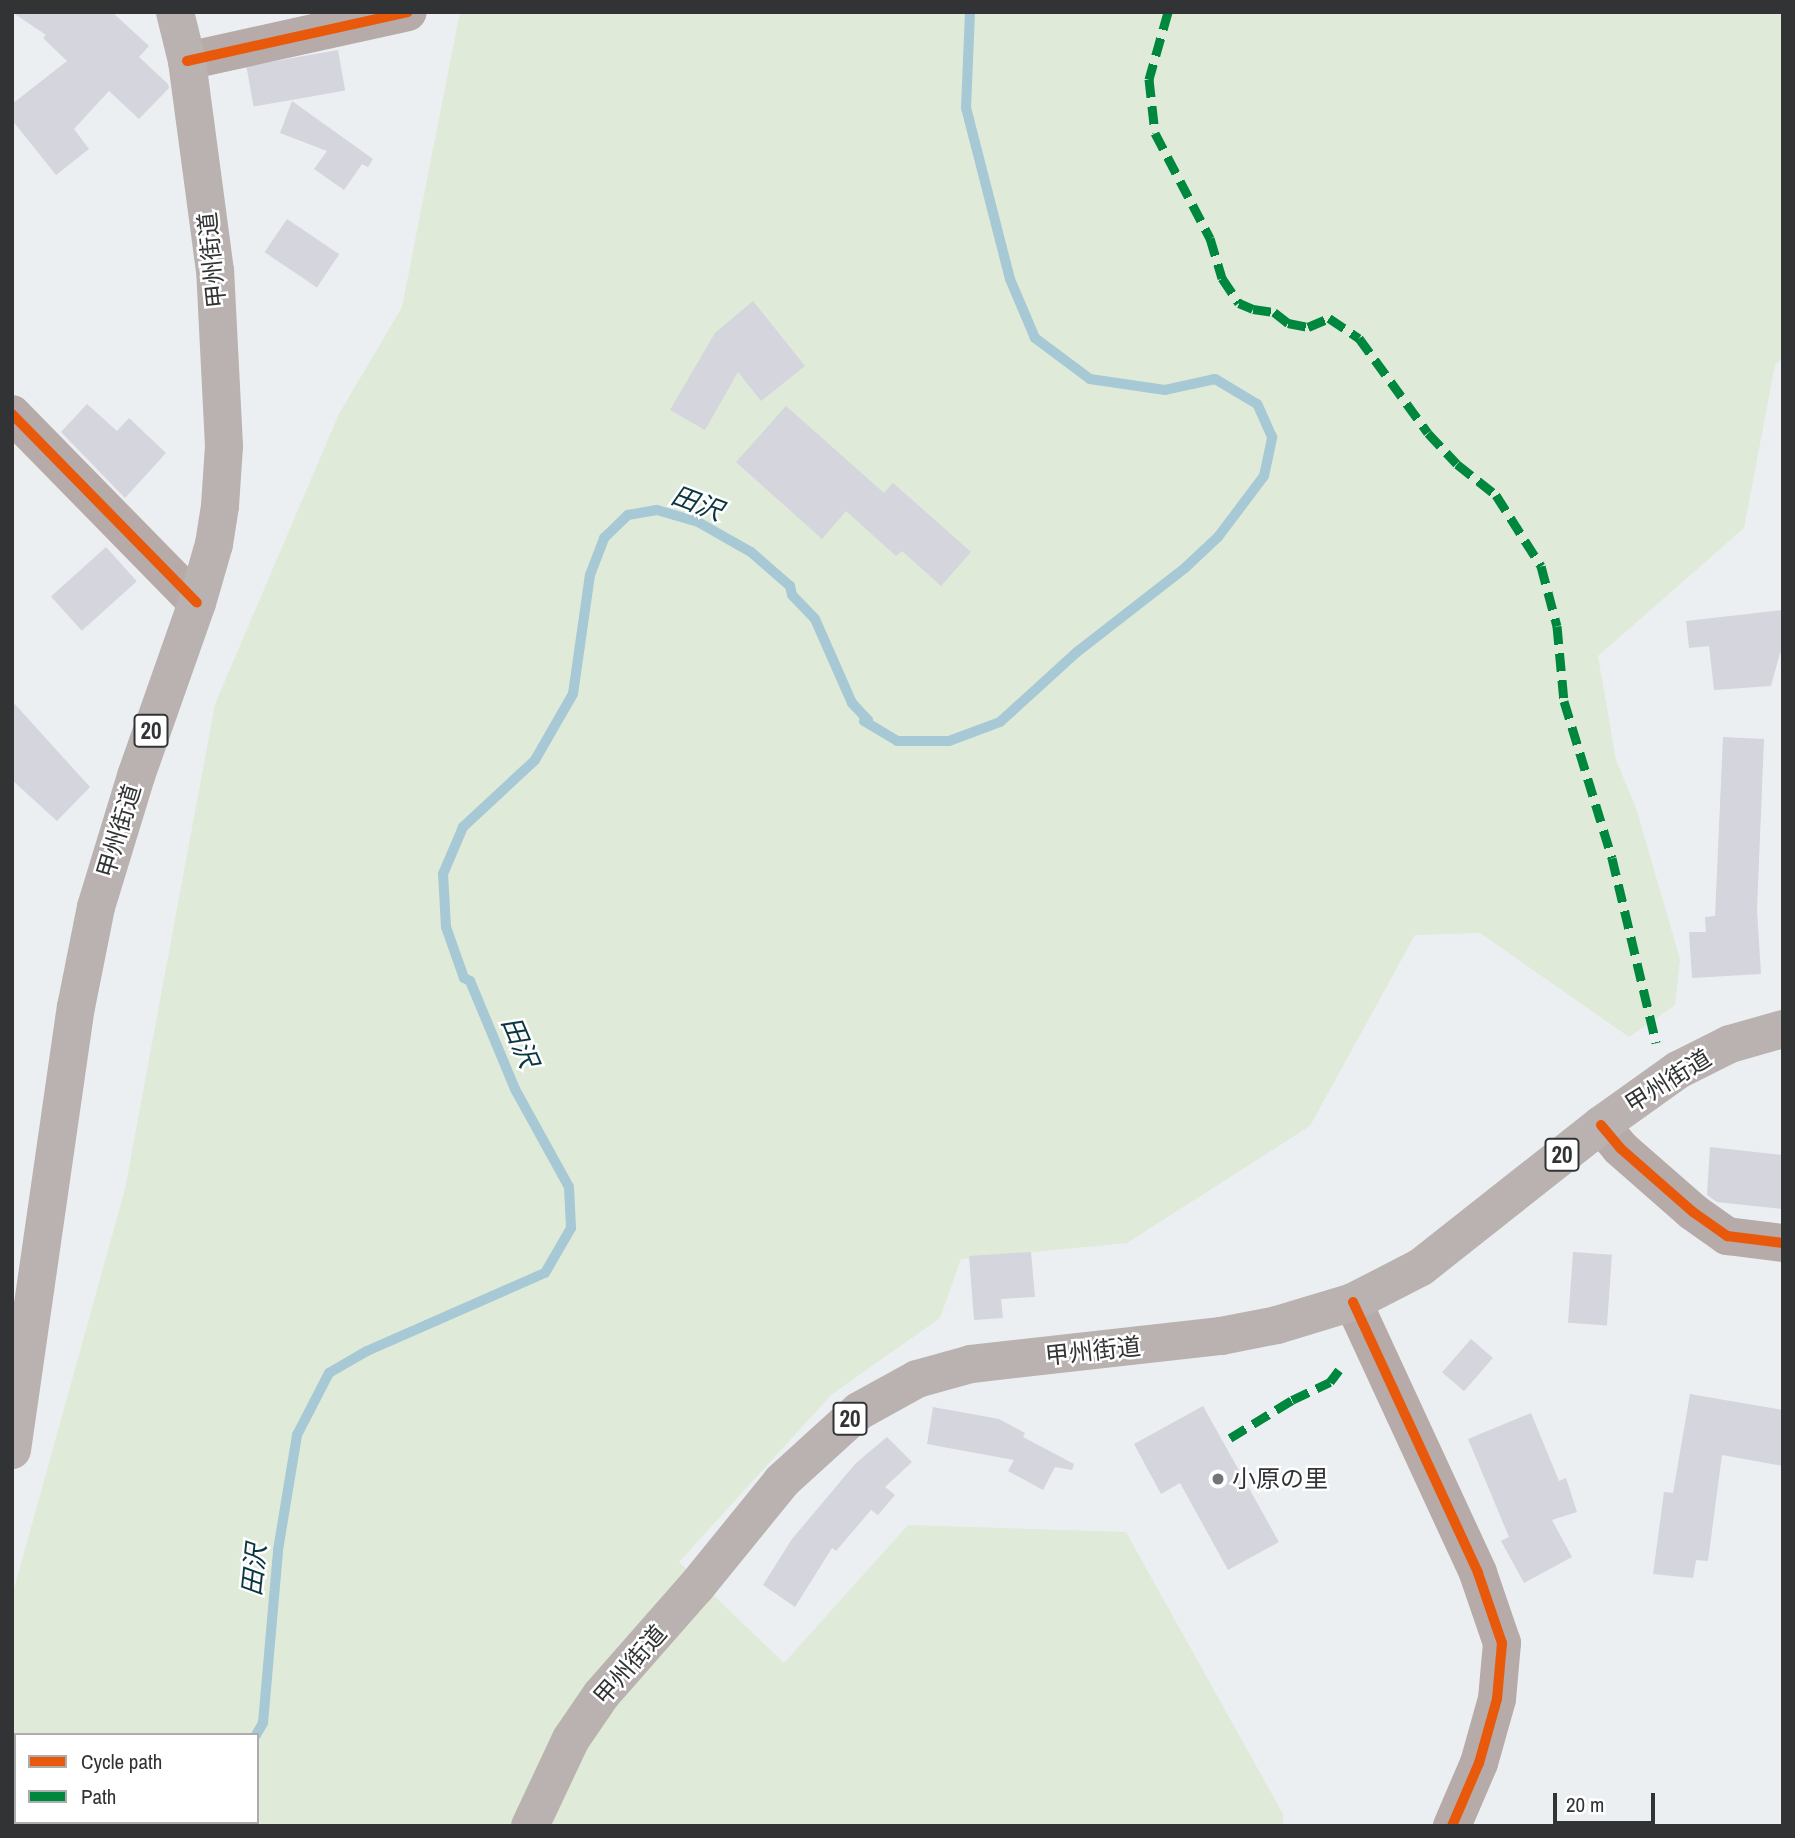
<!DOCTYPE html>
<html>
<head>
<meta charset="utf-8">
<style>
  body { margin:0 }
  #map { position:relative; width:1795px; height:1838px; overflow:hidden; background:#eceff1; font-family:"Archivo Narrow","Noto Sans JP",sans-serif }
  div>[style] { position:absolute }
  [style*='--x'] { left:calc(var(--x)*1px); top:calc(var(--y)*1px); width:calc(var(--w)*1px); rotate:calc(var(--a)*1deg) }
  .green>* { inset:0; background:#dfead8 }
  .stream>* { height:10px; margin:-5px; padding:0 5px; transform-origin:5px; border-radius:5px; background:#a7c8d5 }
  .building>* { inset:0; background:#d4d5dd; transform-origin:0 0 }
  .minor>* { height:38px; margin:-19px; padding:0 19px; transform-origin:19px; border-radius:19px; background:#b6aba8 }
  .highway>* { height:38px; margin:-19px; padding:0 19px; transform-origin:19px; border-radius:19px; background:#b9b2b0 }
  .quiet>* { height:9px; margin-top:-4.5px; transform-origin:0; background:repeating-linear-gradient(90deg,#00873e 0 18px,transparent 0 27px) }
  .cycleway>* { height:10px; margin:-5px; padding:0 5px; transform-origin:5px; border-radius:5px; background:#e8590c }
  .dots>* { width:19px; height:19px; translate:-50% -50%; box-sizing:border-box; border:4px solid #fff; border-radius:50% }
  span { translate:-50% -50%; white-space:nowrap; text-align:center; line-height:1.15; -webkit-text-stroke:5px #fff; paint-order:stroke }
  .shield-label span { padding:2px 5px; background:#fff; border:2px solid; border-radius:5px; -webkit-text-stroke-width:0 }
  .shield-label { font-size:23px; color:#313335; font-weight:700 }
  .street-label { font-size:24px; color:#313335 }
  .poi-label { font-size:24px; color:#313335 }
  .left { translate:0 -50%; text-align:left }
  .water-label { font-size:26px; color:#0a3642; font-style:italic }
  .frame { position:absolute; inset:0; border:14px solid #313335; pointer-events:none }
  .legend { position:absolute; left:14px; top:1733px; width:245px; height:91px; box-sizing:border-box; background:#fff; border:2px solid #adadae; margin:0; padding:9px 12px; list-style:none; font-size:21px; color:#313335 }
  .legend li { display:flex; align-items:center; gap:14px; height:35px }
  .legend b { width:35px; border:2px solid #adadae }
  .scale { position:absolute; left:1553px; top:1793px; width:102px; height:32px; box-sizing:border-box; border:4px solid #313335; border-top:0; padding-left:9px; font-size:21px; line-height:24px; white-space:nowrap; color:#313335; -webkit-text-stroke:5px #fff; paint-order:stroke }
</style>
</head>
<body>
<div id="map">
  <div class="green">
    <div style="clip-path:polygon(evenodd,460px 12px,1783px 12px,1783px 358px,1775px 365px,1744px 528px,1598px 656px,1616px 760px,1636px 808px,1680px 959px,1675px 1005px,1629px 1037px,1480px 933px,1415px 935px,1310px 1126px,1127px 1243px,961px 1259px,940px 1318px,831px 1395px,679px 1562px,784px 1663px,908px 1525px,1126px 1532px,1283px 1814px,1283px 1826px,12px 1826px,12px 1596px,125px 1189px,215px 704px,339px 414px,402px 307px,460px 12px,16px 1735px,257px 1735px,257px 1822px,16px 1822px,16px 1735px)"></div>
  </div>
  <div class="stream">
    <div style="--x:256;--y:1735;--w:14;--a:-60"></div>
    <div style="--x:263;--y:1723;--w:174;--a:-85"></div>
    <div style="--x:278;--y:1550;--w:117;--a:-80.6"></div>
    <div style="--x:297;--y:1435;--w:70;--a:-62.7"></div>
    <div style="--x:329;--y:1373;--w:44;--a:-30.1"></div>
    <div style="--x:367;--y:1351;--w:194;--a:-23.7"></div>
    <div style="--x:545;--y:1273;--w:52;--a:-60"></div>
    <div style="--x:571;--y:1228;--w:41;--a:-92.8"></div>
    <div style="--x:569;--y:1187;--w:112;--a:-118.9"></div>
    <div style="--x:515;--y:1089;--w:117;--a:-112.6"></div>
    <div style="--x:470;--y:981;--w:7;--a:-153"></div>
    <div style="--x:464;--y:978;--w:54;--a:-109.4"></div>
    <div style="--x:446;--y:927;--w:53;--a:-93.2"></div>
    <div style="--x:443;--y:874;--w:51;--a:-66.9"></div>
    <div style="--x:463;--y:827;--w:98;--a:-42.9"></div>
    <div style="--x:535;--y:760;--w:76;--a:-60.1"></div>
    <div style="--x:573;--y:694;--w:120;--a:-81.9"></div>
    <div style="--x:590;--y:575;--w:40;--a:-69"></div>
    <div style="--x:604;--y:538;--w:33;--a:-44"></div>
    <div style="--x:628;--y:515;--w:29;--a:-10"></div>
    <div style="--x:657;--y:510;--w:43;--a:16.3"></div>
    <div style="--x:698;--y:522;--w:61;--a:29.5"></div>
    <div style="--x:751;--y:552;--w:52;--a:41.1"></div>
    <div style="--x:790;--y:586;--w:9;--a:77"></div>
    <div style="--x:792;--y:595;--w:33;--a:46"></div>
    <div style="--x:815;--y:619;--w:92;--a:66.2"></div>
    <div style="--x:852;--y:703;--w:23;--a:47"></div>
    <div style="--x:868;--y:720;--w:4;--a:166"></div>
    <div style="--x:864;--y:721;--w:39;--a:31"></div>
    <div style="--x:897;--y:741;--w:52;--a:0"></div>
    <div style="--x:949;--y:741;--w:54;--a:-20.4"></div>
    <div style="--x:1000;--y:722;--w:104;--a:-42.3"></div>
    <div style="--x:1077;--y:652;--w:138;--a:-37.9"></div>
    <div style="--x:1186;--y:567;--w:44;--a:-43.2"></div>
    <div style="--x:1218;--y:537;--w:76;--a:-53"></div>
    <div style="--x:1264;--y:476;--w:40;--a:-78"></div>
    <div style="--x:1272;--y:437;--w:36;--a:-114"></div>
    <div style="--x:1257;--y:404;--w:49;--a:-149.2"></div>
    <div style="--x:1215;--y:379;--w:51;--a:167.6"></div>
    <div style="--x:1165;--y:390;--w:76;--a:-171.7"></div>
    <div style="--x:1090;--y:379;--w:69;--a:-143.3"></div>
    <div style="--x:1035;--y:338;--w:64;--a:-113"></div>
    <div style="--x:1010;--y:279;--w:177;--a:-104.4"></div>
    <div style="--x:966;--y:108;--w:96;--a:-87.6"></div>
    <div style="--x:169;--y:1826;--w:9;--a:-27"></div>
  </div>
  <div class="building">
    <div style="clip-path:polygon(12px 12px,112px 12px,149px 46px,139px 57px,168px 84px,169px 88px,139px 119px,109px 91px,74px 129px,89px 149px,56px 175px,12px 120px,12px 104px,67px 61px,43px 38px,46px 35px)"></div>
    <div style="left:338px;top:50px;width:41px;height:93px;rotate:80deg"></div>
    <div style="clip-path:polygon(292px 101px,373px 159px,368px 167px,362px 164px,344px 190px,314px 169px,327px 151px,280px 133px)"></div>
    <div style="left:287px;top:219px;width:63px;height:40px;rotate:34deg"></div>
    <div style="clip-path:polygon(753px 301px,805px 366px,761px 401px,738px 372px,705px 430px,670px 410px,715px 333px)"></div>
    <div style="clip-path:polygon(87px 404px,117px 431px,129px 418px,166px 453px,125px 498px,61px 432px)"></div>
    <div style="clip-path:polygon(786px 406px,884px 493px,893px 483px,971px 552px,941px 586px,902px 551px,896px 556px,846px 511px,822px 539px,736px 462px)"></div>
    <div style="left:106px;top:547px;width:46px;height:74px;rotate:48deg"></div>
    <div style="clip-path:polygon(1783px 610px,1783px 653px,1780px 653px,1771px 686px,1714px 690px,1709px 646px,1689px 648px,1686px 621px)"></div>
    <div style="clip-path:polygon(12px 701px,90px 787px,57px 821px,12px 780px)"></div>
    <div style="clip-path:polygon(1723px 737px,1764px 739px,1757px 910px,1761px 974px,1692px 978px,1689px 932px,1706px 932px,1705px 917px,1715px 916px)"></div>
    <div style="clip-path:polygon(1710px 1147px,1783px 1155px,1783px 1209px,1717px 1202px,1707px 1195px)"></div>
    <div style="clip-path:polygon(1031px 1252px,1035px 1297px,1001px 1299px,1003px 1318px,974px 1320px,969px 1256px)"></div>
    <div style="left:1573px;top:1252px;width:39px;height:71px;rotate:4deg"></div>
    <div style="left:1471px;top:1339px;width:29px;height:44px;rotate:41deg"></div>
    <div style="clip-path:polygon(1690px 1394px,1783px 1410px,1783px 1466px,1722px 1455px,1708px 1561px,1696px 1560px,1693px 1578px,1653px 1574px,1664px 1492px,1673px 1493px)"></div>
    <div style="clip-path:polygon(1203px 1406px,1279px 1542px,1228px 1570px,1180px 1483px,1161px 1494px,1134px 1444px)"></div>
    <div style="clip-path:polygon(933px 1407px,999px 1419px,1025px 1433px,1023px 1437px,1074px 1464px,1072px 1470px,1055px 1467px,1043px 1490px,1008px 1471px,1014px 1460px,927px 1444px)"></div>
    <div style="clip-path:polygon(1531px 1413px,1559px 1481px,1566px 1478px,1577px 1512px,1552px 1520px,1572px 1557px,1524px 1583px,1501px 1541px,1509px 1537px,1468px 1439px)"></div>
    <div style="clip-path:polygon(887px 1437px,912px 1462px,885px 1487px,895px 1495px,878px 1515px,871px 1510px,836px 1551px,832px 1548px,795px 1607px,763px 1585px,792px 1539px,856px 1463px)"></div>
  </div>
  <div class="minor">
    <div style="--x:187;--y:61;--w:226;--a:-12.5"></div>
    <div style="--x:12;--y:414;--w:264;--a:45.6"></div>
    <div style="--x:1601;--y:1125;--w:30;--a:50"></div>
    <div style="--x:1620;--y:1148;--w:97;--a:41.2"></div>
    <div style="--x:1693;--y:1212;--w:42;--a:35.2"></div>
    <div style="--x:1727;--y:1236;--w:56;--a:7.1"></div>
    <div style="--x:1353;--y:1302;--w:298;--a:65.2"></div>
    <div style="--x:1478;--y:1573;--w:74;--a:71.1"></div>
    <div style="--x:1502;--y:1643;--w:56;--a:95.1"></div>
    <div style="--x:1497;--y:1699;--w:66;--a:105.7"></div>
    <div style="--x:1479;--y:1763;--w:69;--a:113.2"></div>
  </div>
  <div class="highway">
    <div style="--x:12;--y:1450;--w:448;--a:-81.8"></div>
    <div style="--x:76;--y:1007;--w:102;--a:-78.7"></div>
    <div style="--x:96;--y:907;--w:137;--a:-73"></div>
    <div style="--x:136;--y:776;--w:183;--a:-70.6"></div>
    <div style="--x:197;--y:603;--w:61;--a:-73.9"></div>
    <div style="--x:214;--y:544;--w:38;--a:-81"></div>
    <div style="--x:220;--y:506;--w:60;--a:-86.2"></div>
    <div style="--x:224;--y:446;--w:175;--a:-92.9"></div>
    <div style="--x:215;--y:271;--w:212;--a:-97.6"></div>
    <div style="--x:187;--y:61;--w:50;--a:-103.8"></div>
    <div style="--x:530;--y:1826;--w:96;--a:-64.8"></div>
    <div style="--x:571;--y:1739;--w:53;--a:-55.7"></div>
    <div style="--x:601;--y:1695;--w:144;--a:-48.7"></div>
    <div style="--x:696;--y:1587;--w:136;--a:-50.9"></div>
    <div style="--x:782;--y:1481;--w:104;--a:-42.3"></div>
    <div style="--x:859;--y:1411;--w:66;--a:-28.9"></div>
    <div style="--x:917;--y:1379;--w:56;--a:-15.5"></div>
    <div style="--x:971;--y:1364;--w:252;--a:-6.4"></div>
    <div style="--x:1221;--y:1336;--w:57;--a:-11.1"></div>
    <div style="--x:1277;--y:1325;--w:79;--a:-16.8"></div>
    <div style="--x:1353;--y:1302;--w:76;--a:-27.2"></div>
    <div style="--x:1421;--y:1267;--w:229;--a:-38.3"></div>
    <div style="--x:1601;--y:1125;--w:95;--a:-35.5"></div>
    <div style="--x:1678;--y:1070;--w:58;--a:-26.6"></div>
    <div style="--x:1730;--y:1044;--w:55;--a:-15.8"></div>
  </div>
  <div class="quiet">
    <div style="--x:1168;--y:12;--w:70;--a:105.8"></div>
    <div style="--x:1149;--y:79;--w:54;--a:83.7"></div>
    <div style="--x:1155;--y:133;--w:119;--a:62.4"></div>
    <div style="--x:1210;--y:238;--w:42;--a:73.3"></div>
    <div style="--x:1222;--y:278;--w:30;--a:56"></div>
    <div style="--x:1239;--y:303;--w:15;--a:23"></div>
    <div style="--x:1253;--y:309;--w:21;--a:8"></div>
    <div style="--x:1274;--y:312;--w:18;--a:38"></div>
    <div style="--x:1288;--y:323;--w:20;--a:11"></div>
    <div style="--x:1308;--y:327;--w:23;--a:-23"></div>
    <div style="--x:1329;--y:318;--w:36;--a:34"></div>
    <div style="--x:1359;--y:338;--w:117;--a:54"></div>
    <div style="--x:1428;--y:433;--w:42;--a:46.9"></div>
    <div style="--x:1457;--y:464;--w:50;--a:38.5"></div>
    <div style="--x:1496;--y:495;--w:84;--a:57.6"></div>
    <div style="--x:1541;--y:566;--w:62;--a:75.1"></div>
    <div style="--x:1557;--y:626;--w:75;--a:84.7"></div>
    <div style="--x:1564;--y:701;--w:164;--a:73"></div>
    <div style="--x:1612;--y:858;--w:190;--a:76.6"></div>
    <div style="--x:1230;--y:1438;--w:73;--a:-31.5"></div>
    <div style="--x:1292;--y:1400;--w:42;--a:-25.3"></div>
    <div style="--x:1330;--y:1382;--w:15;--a:-53"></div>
  </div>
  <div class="cycleway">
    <div style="--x:187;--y:61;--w:226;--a:-12.5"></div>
    <div style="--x:12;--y:414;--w:264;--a:45.6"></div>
    <div style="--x:1601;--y:1125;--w:30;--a:50"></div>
    <div style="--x:1620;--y:1148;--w:97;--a:41.2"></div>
    <div style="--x:1693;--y:1212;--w:42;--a:35.2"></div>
    <div style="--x:1727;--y:1236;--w:56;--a:7.1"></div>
    <div style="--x:1353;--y:1302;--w:298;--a:65.2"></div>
    <div style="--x:1478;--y:1573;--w:74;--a:71.1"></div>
    <div style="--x:1502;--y:1643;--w:56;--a:95.1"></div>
    <div style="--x:1497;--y:1699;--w:66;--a:105.7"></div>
    <div style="--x:1479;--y:1763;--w:69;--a:113.2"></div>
  </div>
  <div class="dots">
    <div style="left:1218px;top:1479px;background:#727577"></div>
  </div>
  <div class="shield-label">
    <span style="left:151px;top:731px">20</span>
    <span style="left:1562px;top:1155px">20</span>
    <span style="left:850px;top:1419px">20</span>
  </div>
  <div class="street-label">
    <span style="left:212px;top:260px;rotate:-96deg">甲州街道</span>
    <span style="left:119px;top:831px;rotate:-73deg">甲州街道</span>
    <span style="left:1668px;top:1081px;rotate:-32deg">甲州街道</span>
    <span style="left:1093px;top:1351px;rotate:-6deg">甲州街道</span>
    <span style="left:630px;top:1665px;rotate:-49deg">甲州街道</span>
  </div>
  <div class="poi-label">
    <span class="left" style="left:1232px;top:1479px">小原の里</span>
  </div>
  <div class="water-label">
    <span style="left:697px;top:503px;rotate:21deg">田沢</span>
    <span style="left:520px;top:1042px;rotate:67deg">田沢</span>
    <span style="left:254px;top:1570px;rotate:-84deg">田沢</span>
  </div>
  <div class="frame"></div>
  <ul class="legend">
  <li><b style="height:9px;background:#e8590c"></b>Cycle path</li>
  <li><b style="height:9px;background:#00873e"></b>Path</li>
  </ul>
  <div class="scale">20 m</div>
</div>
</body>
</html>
